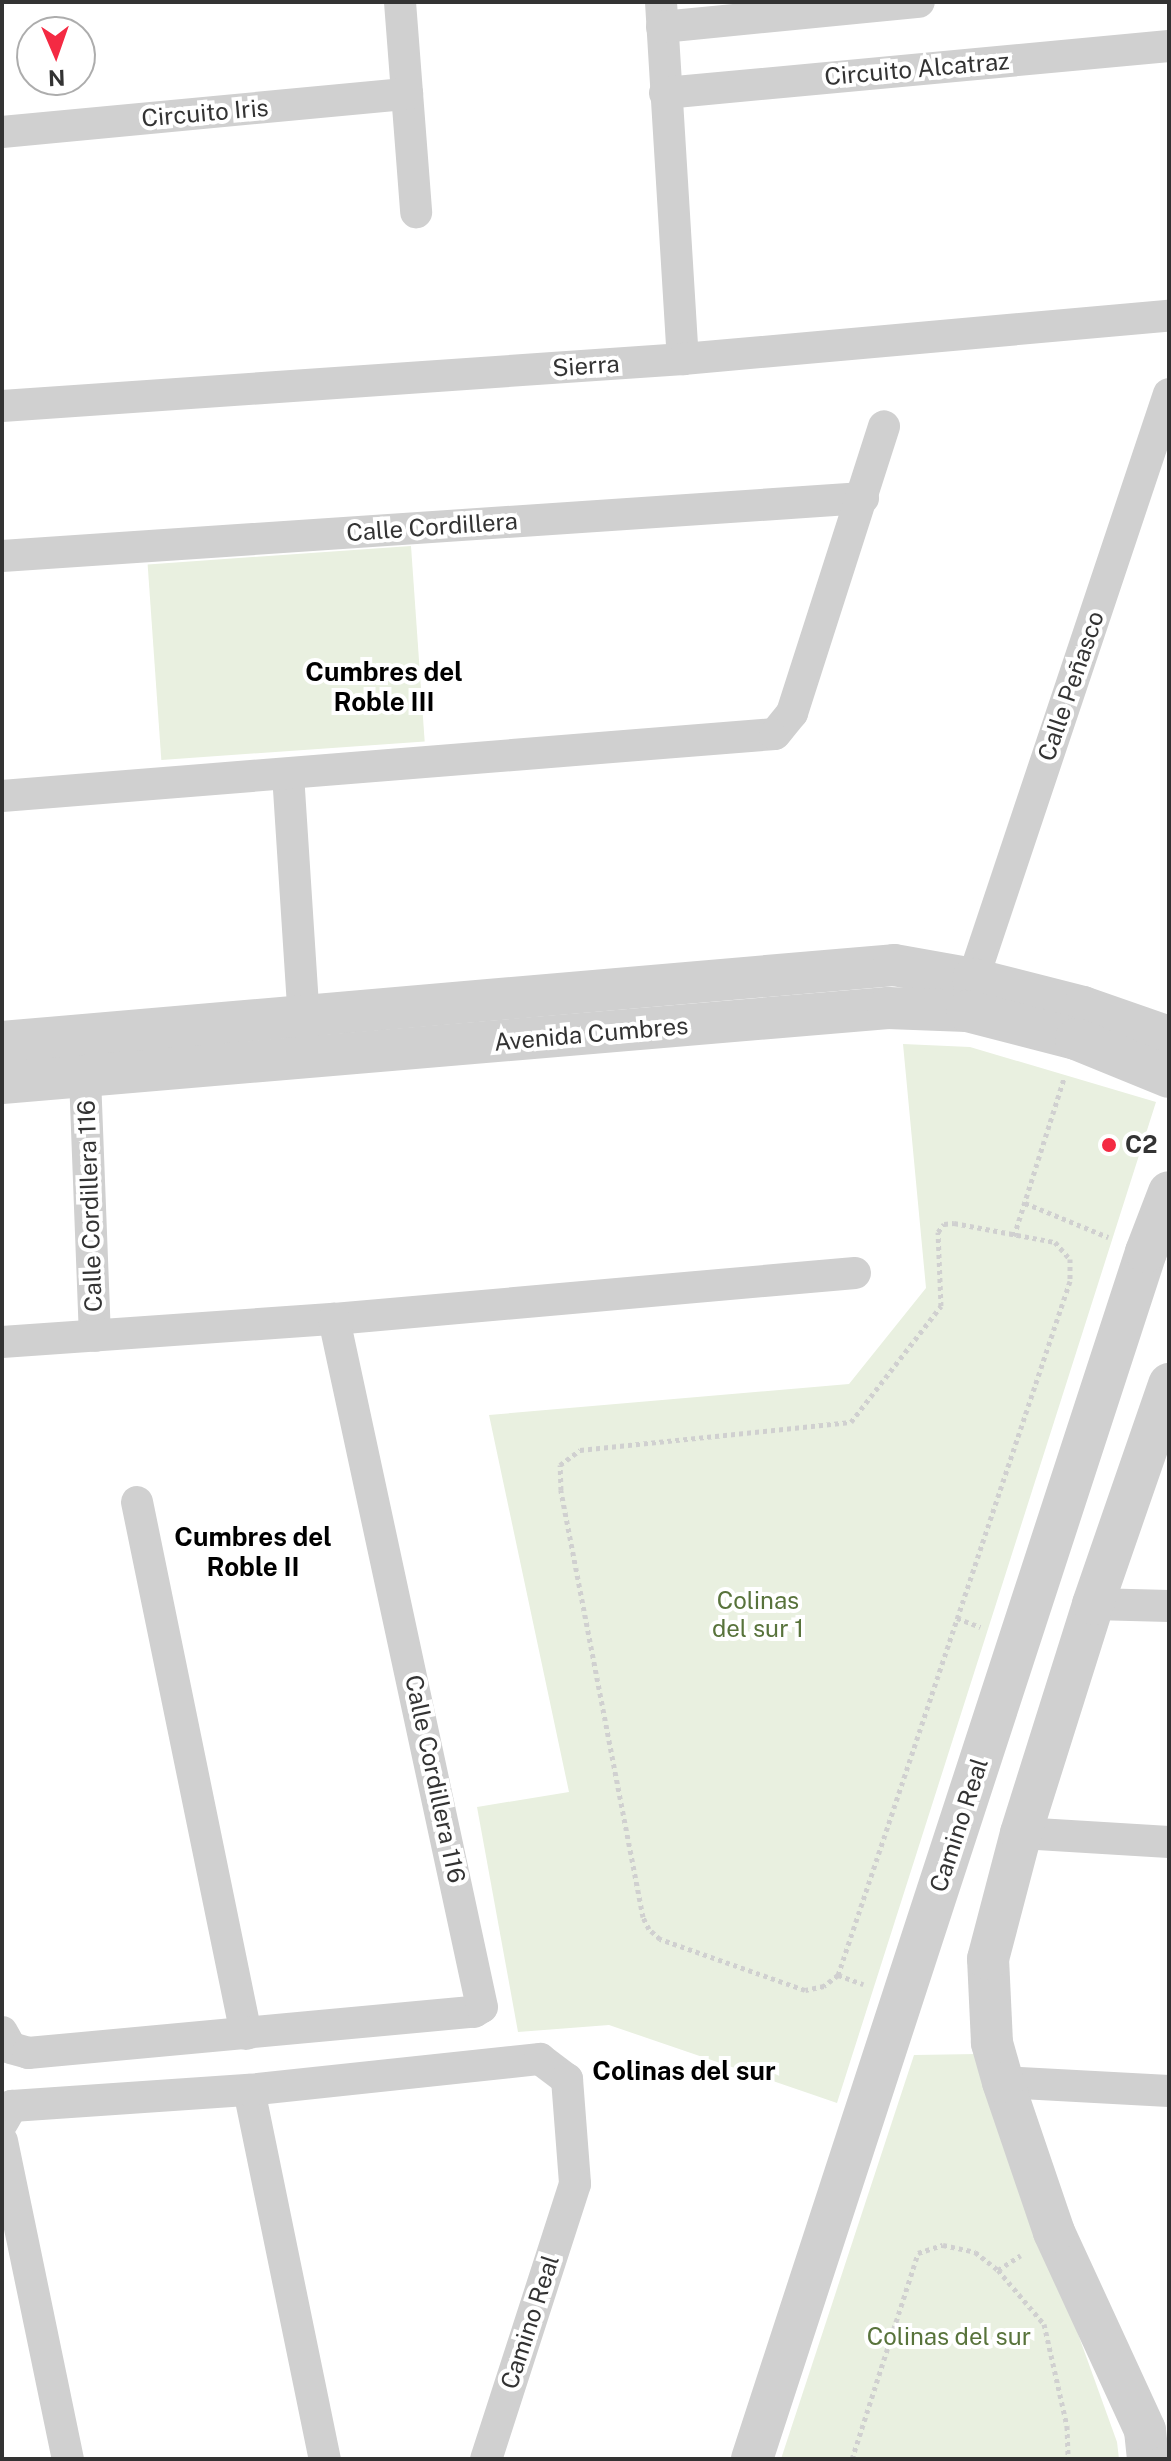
<!DOCTYPE html>
<html>
<head>
<meta charset="utf-8">
<style>
  body { margin:0 }
  #map { position:relative; width:1171px; height:2461px; overflow:hidden; background:#fff; font-family:"Public Sans",sans-serif }
  div>[style] { position:absolute }
  [style*='--x'] { left:calc(var(--x)*1px); top:calc(var(--y)*1px); width:calc(var(--w)*1px); rotate:calc(var(--a)*1deg) }
  .green>* { inset:0; background:#e9f0e0; transform-origin:0 0 }
  .path>* { height:5px; margin-top:-2.5px; transform-origin:0; background:repeating-linear-gradient(90deg,#d0d0d0 0 4px,transparent 0 8px) }
  .minor>* { height:32px; margin:-16px; padding:0 16px; transform-origin:16px; border-radius:16px; background:#d0d0d0 }
  .tertiary>* { height:42px; margin:-21px; padding:0 21px; transform-origin:21px; border-radius:21px; background:#d0d0d0 }
  .dots>* { width:22px; height:22px; translate:-50% -50%; box-sizing:border-box; border:4px solid #fff; border-radius:50% }
  span { translate:-50% -50%; white-space:nowrap; text-align:center; line-height:1.15; -webkit-text-stroke:8px #fff; paint-order:stroke }
  .street-label { font-size:24px; color:#333 }
  .poi-label { font-size:24px; color:#333; font-weight:700 }
  .left { translate:0 -50%; text-align:left }
  .park-label { font-size:24px; color:#58733b }
  .neighbourhood-label { font-size:26px; color:#000; font-weight:700 }
  .frame { position:absolute; inset:0; border:4px solid #333; pointer-events:none }
  .north { position:absolute; left:16px; top:16px; width:80px; height:80px; box-sizing:border-box; background:#fff; border:2px solid #adadad; border-radius:50%; rotate:178deg; font-size:22px; font-weight:700; line-height:32px; text-align:center; color:#333 }
  .north::after { content:''; display:block; margin:auto; width:28px; height:36px; background:#f42a43; clip-path:polygon(50% 0,100% 100%,50% 72%,0 100%) }
</style>
</head>
<body>
<div id="map">
  <div class="green">
    <div style="left:411px;top:546px;width:196px;height:264px;rotate:86deg"></div>
    <div style="clip-path:polygon(903px 1044px,970px 1047px,1156px 1102px,837px 2103px,609px 2025px,518px 2032px,477px 1807px,569px 1792px,489px 1415px,849px 1384px,926px 1288px)"></div>
    <div style="clip-path:polygon(977px 2054px,1117px 2442px,1119px 2459px,781px 2459px,914px 2055px)"></div>
  </div>
  <div class="path">
    <div style="--x:1025;--y:1203;--w:90;--a:22.3"></div>
    <div style="--x:954;--y:1223;--w:103;--a:10.7"></div>
    <div style="--x:1055;--y:1242;--w:23;--a:49"></div>
    <div style="--x:1070;--y:1259;--w:22;--a:90"></div>
    <div style="--x:1070;--y:1281;--w:732;--a:108.48"></div>
    <div style="--x:838;--y:1975;--w:18;--a:142"></div>
    <div style="--x:824;--y:1986;--w:19;--a:168"></div>
    <div style="--x:805;--y:1990;--w:154;--a:-160.6"></div>
    <div style="--x:660;--y:1939;--w:15;--a:-138"></div>
    <div style="--x:649;--y:1929;--w:13;--a:-117"></div>
    <div style="--x:643;--y:1917;--w:435;--a:-100.9"></div>
    <div style="--x:561;--y:1490;--w:25;--a:-92"></div>
    <div style="--x:560;--y:1465;--w:25;--a:-37"></div>
    <div style="--x:580;--y:1450;--w:272;--a:-5.9"></div>
    <div style="--x:851;--y:1422;--w:147;--a:-52.2"></div>
    <div style="--x:941;--y:1306;--w:74;--a:-92.3"></div>
    <div style="--x:938;--y:1232;--w:10;--a:-53"></div>
    <div style="--x:944;--y:1224;--w:10;--a:-6"></div>
    <div style="--x:1014;--y:1236;--w:166;--a:-72.4"></div>
    <div style="--x:957;--y:1618;--w:25;--a:21"></div>
    <div style="--x:838;--y:1975;--w:27;--a:20"></div>
    <div style="--x:998;--y:2270;--w:27;--a:-33"></div>
    <div style="--x:852;--y:2459;--w:216;--a:-72.2"></div>
    <div style="--x:918;--y:2253;--w:26;--a:-18"></div>
    <div style="--x:943;--y:2245;--w:33;--a:12"></div>
    <div style="--x:975;--y:2252;--w:29;--a:38"></div>
    <div style="--x:998;--y:2270;--w:71;--a:49.6"></div>
    <div style="--x:1044;--y:2324;--w:105;--a:77.3"></div>
    <div style="--x:1067;--y:2426;--w:33;--a:88"></div>
  </div>
  <div class="minor">
    <div style="--x:400;--y:2;--w:211;--a:85.6"></div>
    <div style="--x:661;--y:2;--w:358;--a:86.5"></div>
    <div style="--x:662;--y:27;--w:258;--a:-5.6"></div>
    <div style="--x:665;--y:93;--w:506;--a:-5.33"></div>
    <div style="--x:2;--y:132;--w:407;--a:-5.4"></div>
    <div style="--x:2;--y:406;--w:683;--a:-3.95"></div>
    <div style="--x:683;--y:359;--w:488;--a:-5.1"></div>
    <div style="--x:2;--y:556;--w:863;--a:-3.85"></div>
    <div style="--x:288;--y:774;--w:265;--a:86.3"></div>
    <div style="--x:2;--y:796;--w:775;--a:-4.59"></div>
    <div style="--x:775;--y:734;--w:27;--a:-51"></div>
    <div style="--x:792;--y:713;--w:301;--a:-72.2"></div>
    <div style="--x:973;--y:979;--w:617;--a:-71.48"></div>
    <div style="--x:85;--y:1077;--w:259;--a:87.8"></div>
    <div style="--x:2;--y:1342;--w:333;--a:-4"></div>
    <div style="--x:334;--y:1319;--w:523;--a:-5.05"></div>
    <div style="--x:137;--y:1502;--w:543;--a:78.42"></div>
    <div style="--x:1093;--y:1604;--w:76;--a:1.5"></div>
    <div style="--x:1021;--y:1833;--w:148;--a:3.5"></div>
    <div style="--x:2;--y:2032;--w:18;--a:61"></div>
    <div style="--x:11;--y:2048;--w:18;--a:16"></div>
    <div style="--x:28;--y:2053;--w:448;--a:-5.3"></div>
    <div style="--x:474;--y:2012;--w:9;--a:-32"></div>
    <div style="--x:482;--y:2007;--w:704;--a:-102.14"></div>
    <div style="--x:1003;--y:2082;--w:166;--a:3.1"></div>
    <div style="--x:249;--y:2090;--w:377;--a:78.4"></div>
    <div style="--x:2;--y:2123;--w:20;--a:-60"></div>
    <div style="--x:12;--y:2106;--w:238;--a:-3.9"></div>
    <div style="--x:249;--y:2090;--w:293;--a:-6.1"></div>
    <div style="--x:540;--y:2059;--w:34;--a:37"></div>
    <div style="--x:567;--y:2079;--w:105;--a:85.6"></div>
    <div style="--x:575;--y:2184;--w:289;--a:107.9"></div>
    <div style="--x:2;--y:2141;--w:325;--a:78.3"></div>
  </div>
  <div class="tertiary">
    <div style="--x:2;--y:1042;--w:895;--a:-4.93"></div>
    <div style="--x:894;--y:965;--w:80;--a:10"></div>
    <div style="--x:973;--y:979;--w:114;--a:14.3"></div>
    <div style="--x:1083;--y:1007;--w:91;--a:19.2"></div>
    <div style="--x:2;--y:1083;--w:889;--a:-4.84"></div>
    <div style="--x:888;--y:1008;--w:79;--a:2.2"></div>
    <div style="--x:967;--y:1011;--w:113;--a:14.4"></div>
    <div style="--x:1076;--y:1039;--w:100;--a:22.2"></div>
    <div style="--x:752;--y:2459;--w:1270;--a:-71.92"></div>
    <div style="--x:1146;--y:1252;--w:64;--a:-69"></div>
    <div style="--x:1148;--y:2459;--w:29;--a:-96"></div>
    <div style="--x:1145;--y:2430;--w:218;--a:-114.7"></div>
    <div style="--x:1054;--y:2232;--w:158;--a:-108.8"></div>
    <div style="--x:1003;--y:2082;--w:41;--a:-105.8"></div>
    <div style="--x:992;--y:2043;--w:84;--a:-92.7"></div>
    <div style="--x:988;--y:1959;--w:130;--a:-75.3"></div>
    <div style="--x:1021;--y:1833;--w:240;--a:-72.5"></div>
    <div style="--x:1093;--y:1604;--w:233;--a:-70.9"></div>
  </div>
  <div class="dots">
    <div style="left:1109px;top:1145px;background:#f42a43"></div>
  </div>
  <div class="street-label">
    <span style="left:917px;top:69px;rotate:-5deg">Circuito Alcatraz</span>
    <span style="left:205px;top:113px;rotate:-5deg">Circuito Iris</span>
    <span style="left:586px;top:366px;rotate:-4deg">Sierra</span>
    <span style="left:432px;top:527px;rotate:-4deg">Calle Cordillera</span>
    <span style="left:1071px;top:686px;rotate:-71deg">Calle Peñasco</span>
    <span style="left:591px;top:1034px;rotate:-5deg">Avenida Cumbres</span>
    <span style="left:90px;top:1206px;rotate:-92deg">Calle Cordillera 116</span>
    <span style="left:435px;top:1779px;rotate:78deg">Calle Cordillera 116</span>
    <span style="left:959px;top:1825px;rotate:-72deg">Camino Real</span>
    <span style="left:530px;top:2322px;rotate:-72deg">Camino Real</span>
  </div>
  <div class="poi-label">
    <span class="left" style="left:1125px;top:1145px">C2</span>
  </div>
  <div class="park-label">
    <span style="left:758px;top:1615px">Colinas<br>del sur 1</span>
    <span style="left:949px;top:2337px">Colinas del sur</span>
  </div>
  <div class="neighbourhood-label">
    <span style="left:384px;top:687px">Cumbres del<br>Roble III</span>
    <span style="left:253px;top:1552px">Cumbres del<br>Roble II</span>
    <span style="left:684px;top:2071px">Colinas del sur</span>
  </div>
  <div class="frame"></div>
  <div class="north">N</div>
</div>
</body>
</html>
